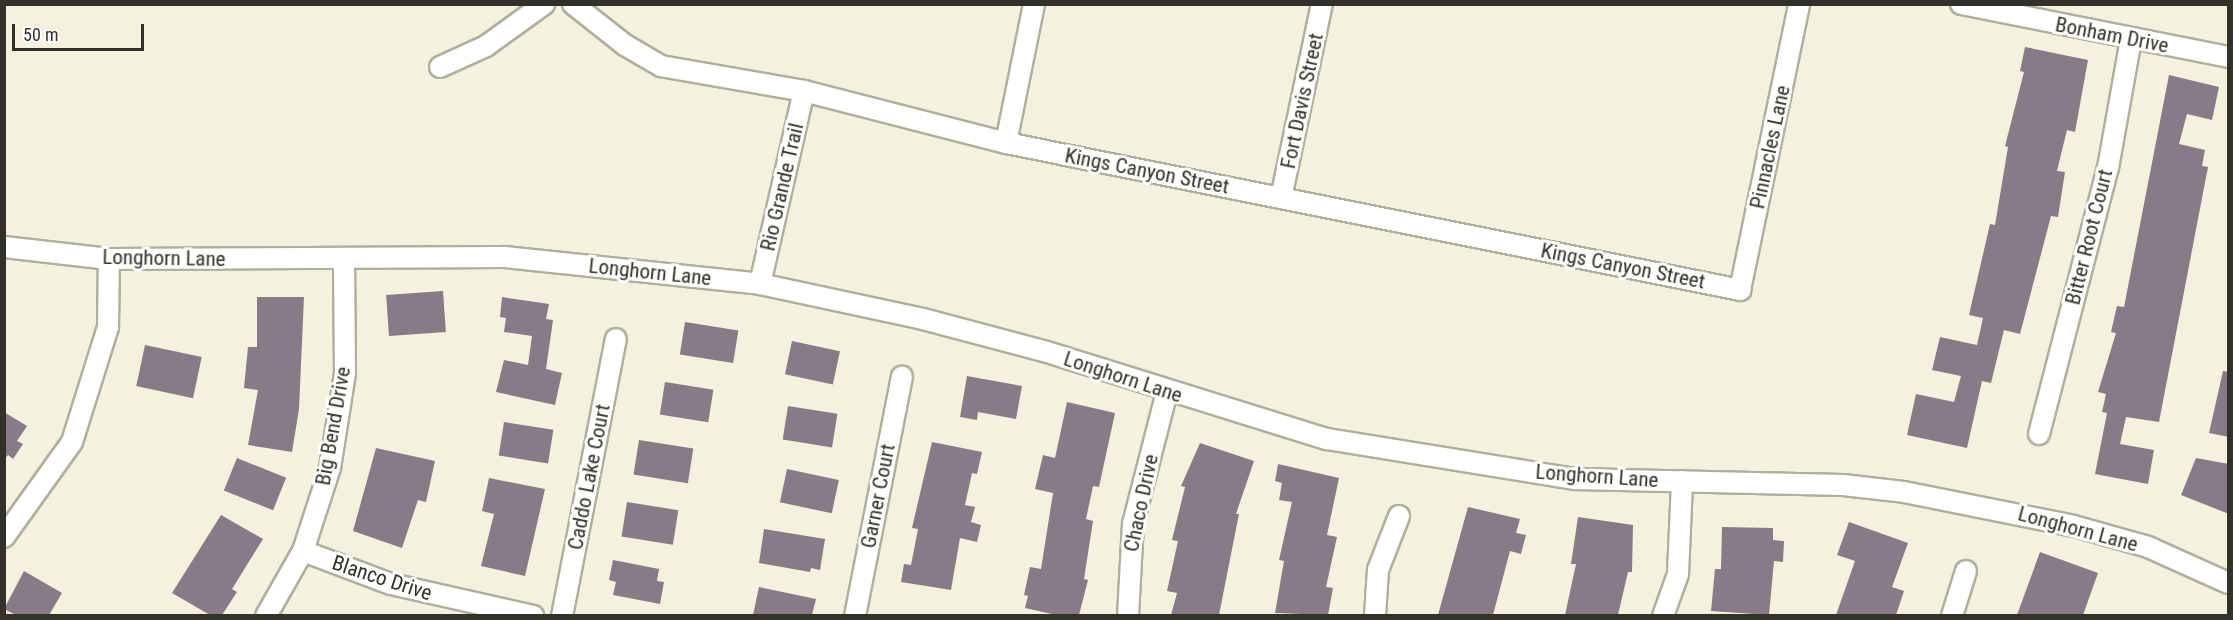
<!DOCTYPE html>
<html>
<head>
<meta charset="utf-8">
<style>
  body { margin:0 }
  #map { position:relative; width:2233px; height:620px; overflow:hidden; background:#f4f2df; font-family:"Roboto Condensed",sans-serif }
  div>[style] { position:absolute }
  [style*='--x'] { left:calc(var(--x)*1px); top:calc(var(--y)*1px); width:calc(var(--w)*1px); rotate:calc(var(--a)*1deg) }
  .building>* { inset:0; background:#887a87; transform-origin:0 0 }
  .roads { filter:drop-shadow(2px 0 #b0af9d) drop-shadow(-2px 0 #b0af9d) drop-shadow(0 2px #b0af9d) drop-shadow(0 -2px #b0af9d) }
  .minor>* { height:20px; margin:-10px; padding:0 10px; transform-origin:10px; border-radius:10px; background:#fff }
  span { translate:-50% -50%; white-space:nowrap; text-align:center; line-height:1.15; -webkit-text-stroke:6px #fffffb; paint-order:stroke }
  .street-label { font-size:21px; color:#32312a }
  .frame { position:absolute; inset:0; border:6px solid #32312a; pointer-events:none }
  .scale { position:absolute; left:12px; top:24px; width:132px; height:27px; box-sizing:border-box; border:3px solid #32312a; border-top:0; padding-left:8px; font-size:18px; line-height:21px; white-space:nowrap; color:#32312a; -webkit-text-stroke:4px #fffffb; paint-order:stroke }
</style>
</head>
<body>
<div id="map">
  <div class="building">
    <div style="clip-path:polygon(2025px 47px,2088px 60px,2075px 132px,2067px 130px,2057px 171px,2065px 172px,2058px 217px,2051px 216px,2020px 334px,2004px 330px,1991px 383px,1982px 381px,1967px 448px,1907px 435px,1916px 394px,1954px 402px,1961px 376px,1932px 370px,1940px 337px,1977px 345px,1983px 318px,1969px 315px,1990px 224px,1995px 225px,2008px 147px,2005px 146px,2024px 72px,2020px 71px)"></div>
    <div style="clip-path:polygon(2169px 75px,2219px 87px,2212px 120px,2187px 114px,2179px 144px,2205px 150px,2202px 166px,2208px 167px,2159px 422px,2126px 417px,2120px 444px,2154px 450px,2148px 484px,2095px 474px,2107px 413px,2102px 412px,2106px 394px,2098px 392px,2116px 333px,2111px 332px,2117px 306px,2124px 307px)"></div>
    <div style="left:443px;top:291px;width:41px;height:57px;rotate:86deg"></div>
    <div style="clip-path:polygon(257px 297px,304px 297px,299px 409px,292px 452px,248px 445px,258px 390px,244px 388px,248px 347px,257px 347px)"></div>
    <div style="clip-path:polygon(502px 297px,549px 304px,546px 319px,553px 320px,546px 369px,562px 373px,555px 405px,496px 392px,504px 360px,528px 365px,532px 336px,504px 332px,506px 318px,500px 317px)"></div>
    <div style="left:685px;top:322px;width:54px;height:33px;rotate:9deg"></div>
    <div style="left:792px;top:341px;width:49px;height:34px;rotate:12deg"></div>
    <div style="left:145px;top:345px;width:58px;height:42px;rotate:12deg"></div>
    <div style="clip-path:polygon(2223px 371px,2229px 372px,2229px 437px,2209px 433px)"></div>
    <div style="clip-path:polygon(967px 376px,1022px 386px,1016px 419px,978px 412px,977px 420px,960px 417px)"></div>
    <div style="left:665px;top:382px;width:49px;height:33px;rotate:9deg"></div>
    <div style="clip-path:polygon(1067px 402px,1115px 413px,1099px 487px,1093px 486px,1086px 519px,1093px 521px,1084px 579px,1088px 580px,1079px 615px,1056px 615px,1025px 608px,1028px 596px,1024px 595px,1030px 567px,1041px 569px,1053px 493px,1035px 489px,1043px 455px,1055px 458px)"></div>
    <div style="left:788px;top:406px;width:50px;height:34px;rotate:9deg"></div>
    <div style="clip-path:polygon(4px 412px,27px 426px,17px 441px,23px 444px,13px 459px,8px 455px,4px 460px)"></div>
    <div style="left:504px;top:422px;width:50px;height:34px;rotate:9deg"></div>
    <div style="left:639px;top:440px;width:55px;height:35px;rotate:9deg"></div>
    <div style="clip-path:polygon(932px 442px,982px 452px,977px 474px,972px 473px,965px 505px,975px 507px,971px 522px,981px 525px,977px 542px,960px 538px,951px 590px,901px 582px,904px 564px,911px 565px,918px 529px,912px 528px)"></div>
    <div style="clip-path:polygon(1200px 443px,1254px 461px,1236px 514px,1239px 514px,1219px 615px,1171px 615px,1177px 593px,1167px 591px,1178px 541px,1172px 540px,1185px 487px,1181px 486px)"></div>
    <div style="clip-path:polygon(376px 448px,435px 461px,426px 502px,418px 500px,402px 548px,353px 531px)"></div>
    <div style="left:237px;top:458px;width:53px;height:35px;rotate:22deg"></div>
    <div style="clip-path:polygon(2196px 458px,2229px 464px,2229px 514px,2181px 495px)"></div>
    <div style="clip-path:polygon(1278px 464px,1339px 478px,1327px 535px,1337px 537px,1326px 587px,1333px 588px,1328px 615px,1275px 613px,1284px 561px,1279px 560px,1292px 502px,1279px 500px,1282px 483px,1275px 481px)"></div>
    <div style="left:787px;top:469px;width:53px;height:34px;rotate:12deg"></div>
    <div style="clip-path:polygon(489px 478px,545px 489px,525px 576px,481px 566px,494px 514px,482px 511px)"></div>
    <div style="left:627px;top:502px;width:52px;height:35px;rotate:9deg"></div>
    <div style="clip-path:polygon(1468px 507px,1520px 519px,1516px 533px,1526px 535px,1521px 554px,1510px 551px,1493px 615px,1438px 615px)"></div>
    <div style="clip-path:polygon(221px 515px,263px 539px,232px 589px,237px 592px,222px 615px,210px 615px,172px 593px)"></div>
    <div style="clip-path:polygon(1578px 517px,1633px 525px,1632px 572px,1628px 572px,1618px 615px,1565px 615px,1576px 564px,1571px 564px)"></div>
    <div style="clip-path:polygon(1849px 522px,1908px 543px,1892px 587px,1904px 591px,1896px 615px,1836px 615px,1855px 561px,1837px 555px)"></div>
    <div style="clip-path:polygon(1722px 527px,1773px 528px,1773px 540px,1784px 541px,1783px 562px,1774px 561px,1769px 615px,1711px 611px,1715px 569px,1721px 569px)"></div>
    <div style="clip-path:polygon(764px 529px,825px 539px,820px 570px,811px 568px,810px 572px,759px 563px)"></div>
    <div style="clip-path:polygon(2040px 552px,2098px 573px,2083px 615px,2017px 615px)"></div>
    <div style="clip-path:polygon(613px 560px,659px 569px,657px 581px,664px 582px,660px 604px,613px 595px,616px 582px,609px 580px)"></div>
    <div style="clip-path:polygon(24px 571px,62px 593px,49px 615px,16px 615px,4px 609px)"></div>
    <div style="clip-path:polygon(759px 587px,816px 599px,812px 615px,753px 615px)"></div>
  </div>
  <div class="roads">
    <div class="minor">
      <div style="--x:573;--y:4;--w:66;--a:38.3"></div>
      <div style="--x:625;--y:45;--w:42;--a:30.3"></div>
      <div style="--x:661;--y:66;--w:145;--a:9.9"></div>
      <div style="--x:804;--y:91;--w:209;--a:14.4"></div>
      <div style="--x:1006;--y:143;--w:749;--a:11.32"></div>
      <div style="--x:1740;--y:290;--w:292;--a:-78.3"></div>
      <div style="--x:1961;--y:4;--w:272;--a:11.2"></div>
      <div style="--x:440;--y:67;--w:51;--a:-24.5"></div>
      <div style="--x:486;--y:46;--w:72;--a:-35.9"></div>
      <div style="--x:1006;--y:143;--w:142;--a:-78.6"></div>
      <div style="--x:1281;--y:198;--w:198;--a:-78.1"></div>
      <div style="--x:4;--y:247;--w:106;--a:6.5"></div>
      <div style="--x:109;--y:259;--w:396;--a:-0.3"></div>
      <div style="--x:505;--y:257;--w:256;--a:6"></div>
      <div style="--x:760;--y:284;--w:167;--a:12.1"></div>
      <div style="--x:923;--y:319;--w:128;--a:14.9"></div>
      <div style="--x:1047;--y:352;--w:293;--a:17.3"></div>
      <div style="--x:1327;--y:439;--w:251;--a:9.2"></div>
      <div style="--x:1575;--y:479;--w:268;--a:1.3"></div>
      <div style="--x:1843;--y:485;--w:61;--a:6.5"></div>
      <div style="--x:1904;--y:492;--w:173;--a:11.3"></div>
      <div style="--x:2074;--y:526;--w:77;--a:15.8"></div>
      <div style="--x:2148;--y:547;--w:88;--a:24.2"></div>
      <div style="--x:760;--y:284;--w:198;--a:-77.2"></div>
      <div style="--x:2039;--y:434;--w:275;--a:-75.5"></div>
      <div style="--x:2108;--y:168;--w:131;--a:-79.9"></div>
      <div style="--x:4;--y:537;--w:117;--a:-54.4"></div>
      <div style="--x:72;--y:442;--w:121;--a:-72.6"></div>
      <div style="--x:108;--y:327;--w:68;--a:-89.2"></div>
      <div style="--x:303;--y:551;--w:94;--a:20.6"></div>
      <div style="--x:391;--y:584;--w:146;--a:12.7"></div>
      <div style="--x:266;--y:616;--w:75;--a:-60.4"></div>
      <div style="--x:303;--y:551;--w:87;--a:-72"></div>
      <div style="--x:330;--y:468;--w:96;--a:-81"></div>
      <div style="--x:345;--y:373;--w:114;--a:-90.5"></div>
      <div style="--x:562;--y:616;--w:282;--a:-79"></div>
      <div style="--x:855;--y:616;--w:244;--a:-78.9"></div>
      <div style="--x:1128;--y:616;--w:92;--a:-86.9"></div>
      <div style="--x:1133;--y:524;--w:136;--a:-75.6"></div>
      <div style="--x:1375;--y:616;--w:46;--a:-86.3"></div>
      <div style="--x:1378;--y:570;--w:58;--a:-68.7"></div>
      <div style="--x:1663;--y:616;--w:45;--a:-70.3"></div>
      <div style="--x:1678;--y:574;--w:93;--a:-87.5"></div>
      <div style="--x:1952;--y:616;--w:47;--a:-72.7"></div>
    </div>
  </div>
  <div class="street-label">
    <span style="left:2112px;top:35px;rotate:11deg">Bonham Drive</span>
    <span style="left:1302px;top:101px;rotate:-78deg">Fort Davis Street</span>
    <span style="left:1770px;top:147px;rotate:-78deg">Pinnacles Lane</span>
    <span style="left:1147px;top:171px;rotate:11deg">Kings Canyon Street</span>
    <span style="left:782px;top:187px;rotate:-77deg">Rio Grande Trail</span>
    <span style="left:2089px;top:237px;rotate:-76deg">Bitter Root Court</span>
    <span style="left:164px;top:258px;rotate:1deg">Longhorn Lane</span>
    <span style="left:1623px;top:266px;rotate:11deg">Kings Canyon Street</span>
    <span style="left:650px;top:272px;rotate:6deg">Longhorn Lane</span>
    <span style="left:1123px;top:377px;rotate:18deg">Longhorn Lane</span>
    <span style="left:333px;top:426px;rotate:-80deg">Big Bend Drive</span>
    <span style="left:1597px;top:476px;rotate:4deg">Longhorn Lane</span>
    <span style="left:589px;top:477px;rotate:-79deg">Caddo Lake Court</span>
    <span style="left:878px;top:496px;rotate:-79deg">Garner Court</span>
    <span style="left:1141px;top:503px;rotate:-78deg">Chaco Drive</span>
    <span style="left:2078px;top:529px;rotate:15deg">Longhorn Lane</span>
    <span style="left:382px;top:578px;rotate:18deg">Blanco Drive</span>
  </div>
  <div class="frame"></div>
  <div class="scale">50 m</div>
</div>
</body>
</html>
